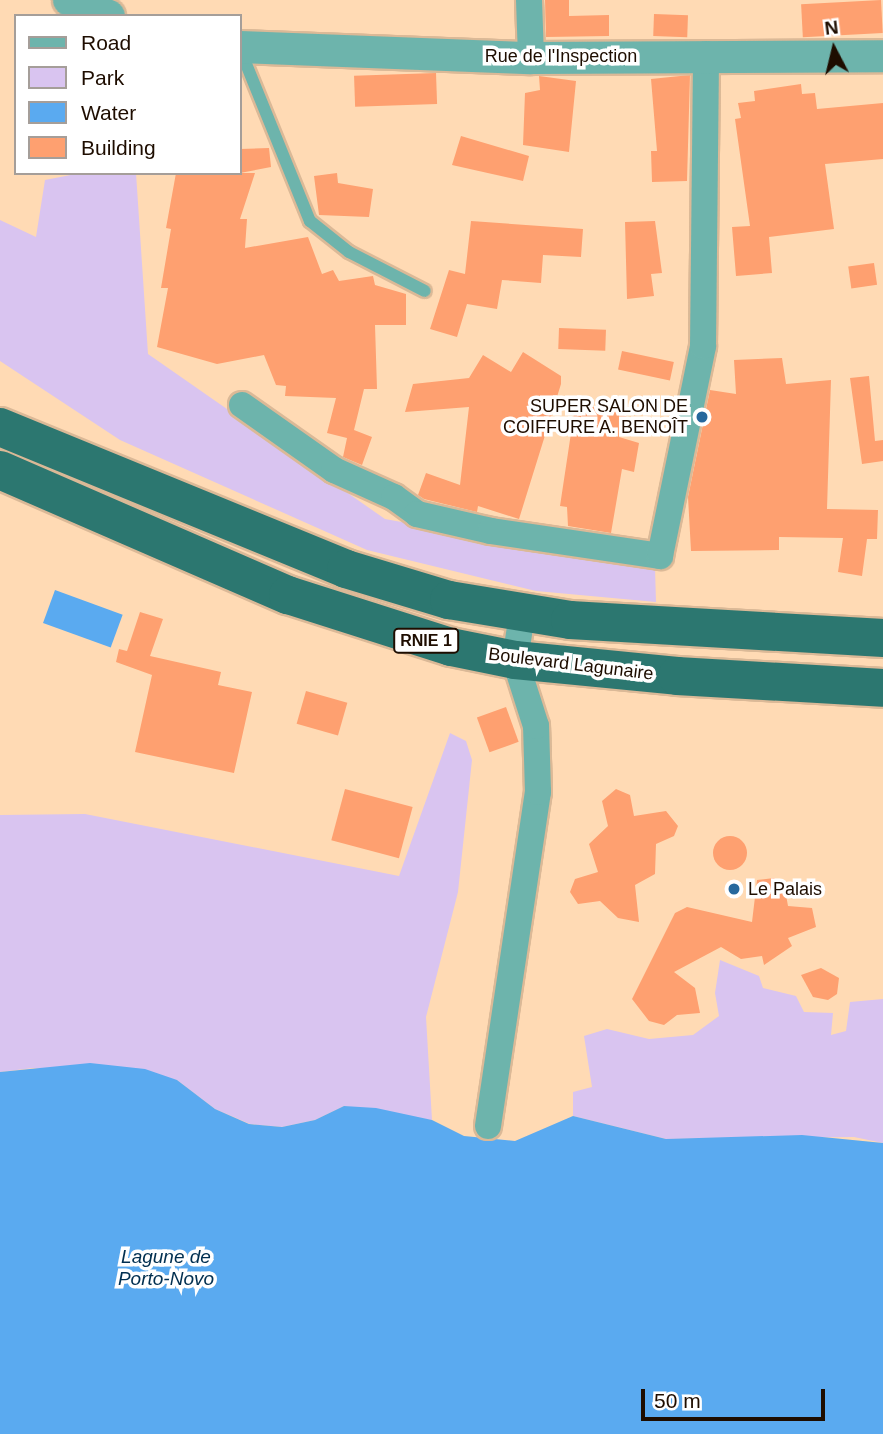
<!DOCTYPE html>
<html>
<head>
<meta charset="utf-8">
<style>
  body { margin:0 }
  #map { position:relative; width:883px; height:1434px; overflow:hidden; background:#ffdab4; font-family:Arial,sans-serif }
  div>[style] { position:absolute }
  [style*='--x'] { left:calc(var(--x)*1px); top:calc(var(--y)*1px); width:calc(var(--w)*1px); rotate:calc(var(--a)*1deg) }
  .green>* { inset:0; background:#d9c4f0 }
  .water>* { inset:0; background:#5aaaf0; transform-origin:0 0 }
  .building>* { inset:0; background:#fea070; transform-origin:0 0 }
  .round { border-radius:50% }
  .roads { filter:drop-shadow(2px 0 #dbb997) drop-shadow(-2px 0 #dbb997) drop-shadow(0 2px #dbb997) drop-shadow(0 -2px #dbb997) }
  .service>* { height:12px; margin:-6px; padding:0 6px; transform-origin:6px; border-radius:6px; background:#6db4ac }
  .minor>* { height:26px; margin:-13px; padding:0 13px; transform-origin:13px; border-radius:13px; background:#6db4ac }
  .tertiary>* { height:32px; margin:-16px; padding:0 16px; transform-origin:16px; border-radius:16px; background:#6db4ac }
  .trunk>* { height:38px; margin:-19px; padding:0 19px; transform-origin:19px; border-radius:19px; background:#2c7770 }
  .dots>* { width:19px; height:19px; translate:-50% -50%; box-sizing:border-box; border:4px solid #fff; border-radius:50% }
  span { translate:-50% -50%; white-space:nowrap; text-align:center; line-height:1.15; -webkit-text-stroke:7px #fff; paint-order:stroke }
  .shield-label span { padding:2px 5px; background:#fff; border:2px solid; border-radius:5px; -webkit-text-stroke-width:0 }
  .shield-label { font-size:16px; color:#1e0d00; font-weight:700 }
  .street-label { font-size:18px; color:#1e0d00 }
  .poi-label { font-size:18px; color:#1e0d00 }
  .right { translate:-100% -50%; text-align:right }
  .left { translate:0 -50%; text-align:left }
  .water-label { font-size:19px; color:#012f50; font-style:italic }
  .legend { position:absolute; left:14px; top:14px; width:228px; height:161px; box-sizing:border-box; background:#fff; border:2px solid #a59e99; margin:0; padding:9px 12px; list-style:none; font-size:21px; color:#1e0d00 }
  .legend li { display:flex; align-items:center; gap:14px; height:35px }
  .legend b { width:35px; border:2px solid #a59e99 }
  .north { position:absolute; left:799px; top:14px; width:70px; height:70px; -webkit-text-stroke:5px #fff; paint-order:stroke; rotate:353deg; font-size:19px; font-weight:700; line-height:28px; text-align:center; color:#1e0d00 }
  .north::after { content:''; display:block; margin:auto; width:24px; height:32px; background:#1e0d00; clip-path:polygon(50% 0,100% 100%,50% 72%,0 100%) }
  .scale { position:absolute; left:641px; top:1389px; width:184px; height:32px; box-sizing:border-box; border:4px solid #1e0d00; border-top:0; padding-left:9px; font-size:21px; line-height:24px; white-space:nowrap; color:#1e0d00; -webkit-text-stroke:5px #fff; paint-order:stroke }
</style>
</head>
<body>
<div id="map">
  <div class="green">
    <div style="clip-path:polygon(81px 173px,136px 173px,148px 354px,385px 519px,655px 568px,656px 602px,536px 591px,367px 550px,120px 440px,0 361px,0 220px,36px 237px,45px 180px)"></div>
    <div style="clip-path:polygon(450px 733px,466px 741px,472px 760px,458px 892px,426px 1017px,432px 1120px,344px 1106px,315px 1120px,282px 1127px,250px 1124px,215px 1109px,177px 1080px,33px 1068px,0 1072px,0 815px,85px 814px,399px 876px)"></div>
    <div style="clip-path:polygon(720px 960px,759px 976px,763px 988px,796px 996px,804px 1012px,833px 1013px,831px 1035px,846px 1031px,850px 1002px,883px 999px,883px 1143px,854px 1137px,666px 1139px,573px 1116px,573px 1092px,592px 1087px,584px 1036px,607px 1029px,649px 1039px,693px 1035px,719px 1016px,715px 993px)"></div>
  </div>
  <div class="water">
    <div style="left:55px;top:590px;width:72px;height:35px;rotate:20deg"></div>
    <div style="clip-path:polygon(90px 1063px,145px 1069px,177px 1080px,215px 1109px,249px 1124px,282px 1127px,315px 1120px,344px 1106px,376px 1108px,432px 1120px,464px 1136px,515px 1141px,573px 1116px,666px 1139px,802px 1135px,883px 1143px,883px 1434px,0 1434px,0 1072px)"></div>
  </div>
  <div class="building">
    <div style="clip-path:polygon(545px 0,569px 0,569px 16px,609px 15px,609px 36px,546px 37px)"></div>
    <div style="left:881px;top:0;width:33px;height:80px;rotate:87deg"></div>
    <div style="left:654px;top:14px;width:34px;height:22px;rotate:2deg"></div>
    <div style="left:436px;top:73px;width:31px;height:82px;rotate:88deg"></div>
    <div style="clip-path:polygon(690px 75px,687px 181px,652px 182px,651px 151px,657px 151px,651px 79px)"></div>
    <div style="clip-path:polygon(539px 76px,576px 81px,569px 152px,523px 145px,525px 93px,540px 90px)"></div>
    <div style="clip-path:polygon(801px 84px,802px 94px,815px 93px,817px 109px,883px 103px,883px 159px,825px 164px,834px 229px,769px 237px,772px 273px,736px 276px,732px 227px,750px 226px,735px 119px,741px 118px,738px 103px,755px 101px,754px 91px)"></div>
    <div style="clip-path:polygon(461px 136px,529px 156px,523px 181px,452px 165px)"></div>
    <div style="clip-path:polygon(269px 148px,271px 167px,240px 173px,240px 149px)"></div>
    <div style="clip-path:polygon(176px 173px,255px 173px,240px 219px,247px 219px,245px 248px,308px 237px,322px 274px,333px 270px,339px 281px,373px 276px,375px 285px,406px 294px,406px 325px,375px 325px,377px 389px,364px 389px,354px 430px,372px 437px,362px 465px,343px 457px,347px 438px,327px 433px,336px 398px,285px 396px,286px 386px,276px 385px,264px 355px,217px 364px,157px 347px,168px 288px,161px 288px,171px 229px,166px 228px)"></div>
    <div style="clip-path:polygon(337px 173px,338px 183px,373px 189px,369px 217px,319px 215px,314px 176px)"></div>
    <div style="clip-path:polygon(471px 221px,583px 229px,581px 257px,543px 255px,541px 283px,502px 280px,497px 309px,467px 304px,457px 337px,430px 329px,449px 270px,465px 274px)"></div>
    <div style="clip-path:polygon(655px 221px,662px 273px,651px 274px,654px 296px,627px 299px,625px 222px)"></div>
    <div style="left:874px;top:263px;width:22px;height:26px;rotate:82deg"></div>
    <div style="left:559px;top:328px;width:47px;height:21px;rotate:2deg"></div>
    <div style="left:622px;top:351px;width:53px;height:19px;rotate:12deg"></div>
    <div style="clip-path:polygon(523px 352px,561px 376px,561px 384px,519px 519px,478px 506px,477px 512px,424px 499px,418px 495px,426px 473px,460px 485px,469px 407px,405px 412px,413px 384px,469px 378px,483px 355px,511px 372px)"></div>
    <div style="clip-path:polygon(782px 358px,786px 384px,831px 380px,827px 509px,878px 510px,877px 539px,867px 539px,862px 576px,838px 572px,843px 538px,779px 537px,779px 550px,691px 551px,688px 497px,710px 390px,736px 394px,734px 360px)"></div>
    <div style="clip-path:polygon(869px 376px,875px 441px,883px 440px,883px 461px,862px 464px,850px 378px)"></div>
    <div style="clip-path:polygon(576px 400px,596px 408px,598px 402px,629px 418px,619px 437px,639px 443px,634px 472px,622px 469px,611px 533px,568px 526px,567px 507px,560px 506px)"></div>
    <div style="clip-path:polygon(140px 612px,163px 619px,150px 656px,221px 672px,218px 685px,252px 692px,234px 773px,135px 752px,152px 675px,116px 662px,119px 649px,127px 651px)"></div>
    <div style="left:306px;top:691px;width:43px;height:34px;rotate:16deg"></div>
    <div style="left:506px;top:707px;width:37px;height:31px;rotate:70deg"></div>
    <div style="left:345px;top:789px;width:70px;height:53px;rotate:15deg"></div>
    <div style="clip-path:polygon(616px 789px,630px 795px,634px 816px,666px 811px,678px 826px,674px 836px,656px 844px,655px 874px,635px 885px,639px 922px,618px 918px,600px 901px,578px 904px,570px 892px,575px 879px,598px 872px,589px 844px,608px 826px,602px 801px)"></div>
    <div class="round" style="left:713px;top:836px;width:34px;height:34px"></div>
    <div style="clip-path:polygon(774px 878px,785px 889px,788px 906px,812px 908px,816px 927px,788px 938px,792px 946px,764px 965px,762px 956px,741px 959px,721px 947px,674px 972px,695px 988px,700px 1013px,677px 1015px,664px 1025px,649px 1021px,632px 999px,675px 913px,687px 907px,752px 922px,757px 880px)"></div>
    <div style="clip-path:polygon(821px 968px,839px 978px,837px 994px,828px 1000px,813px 997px,801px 975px)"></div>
  </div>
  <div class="roads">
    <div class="service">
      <div style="--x:240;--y:49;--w:186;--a:67.9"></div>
      <div style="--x:310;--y:221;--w:50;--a:38.5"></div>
      <div style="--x:349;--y:252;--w:85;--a:27.2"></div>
    </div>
    <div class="minor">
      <div style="--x:529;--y:0;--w:58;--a:88"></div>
      <div style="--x:242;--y:405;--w:113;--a:35.2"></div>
      <div style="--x:334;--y:470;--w:66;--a:24.2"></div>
      <div style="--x:394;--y:497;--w:29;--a:36"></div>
      <div style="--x:417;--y:514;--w:76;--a:12.9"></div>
      <div style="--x:491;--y:531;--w:171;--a:8.4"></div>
      <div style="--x:660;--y:556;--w:214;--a:-78.4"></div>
      <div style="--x:703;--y:346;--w:292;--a:-89.4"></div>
      <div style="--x:488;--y:1126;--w:338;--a:-81.5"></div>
      <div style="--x:538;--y:792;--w:66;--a:-91.7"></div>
      <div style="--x:536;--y:726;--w:69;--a:-107.7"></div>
      <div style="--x:515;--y:660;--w:47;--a:-81.3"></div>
    </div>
    <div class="tertiary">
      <div style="--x:69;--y:0;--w:43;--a:21.8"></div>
      <div style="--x:240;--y:47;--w:291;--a:2.2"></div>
      <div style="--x:531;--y:58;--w:352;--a:-0.3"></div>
    </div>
    <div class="trunk">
      <div style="--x:0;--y:427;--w:374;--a:22.3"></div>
      <div style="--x:346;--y:569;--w:108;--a:16.8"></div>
      <div style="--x:449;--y:600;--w:123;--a:9.4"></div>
      <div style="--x:570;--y:620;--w:314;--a:3.3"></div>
      <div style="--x:0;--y:470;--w:314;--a:23.5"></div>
      <div style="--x:288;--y:595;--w:171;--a:17.7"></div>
      <div style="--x:451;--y:647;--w:65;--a:11.5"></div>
      <div style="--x:515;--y:660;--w:163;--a:5.6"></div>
      <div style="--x:677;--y:676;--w:206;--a:3.3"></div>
    </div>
  </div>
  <div class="dots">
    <div style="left:702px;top:417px;background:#26689d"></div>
    <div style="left:734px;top:889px;background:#26689d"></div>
  </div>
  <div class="shield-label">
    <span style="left:426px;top:641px">RNIE 1</span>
  </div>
  <div class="street-label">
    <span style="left:561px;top:56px">Rue de l'Inspection</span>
    <span style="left:571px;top:664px;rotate:7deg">Boulevard Lagunaire</span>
  </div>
  <div class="poi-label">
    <span class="right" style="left:688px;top:417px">SUPER SALON DE<br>COIFFURE A. BENOÎT</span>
    <span class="left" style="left:748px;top:889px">Le Palais</span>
  </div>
  <div class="water-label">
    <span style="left:166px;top:1268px">Lagune de<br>Porto-Novo</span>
  </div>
  <ul class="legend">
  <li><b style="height:9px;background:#6db4ac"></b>Road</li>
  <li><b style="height:19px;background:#d9c4f0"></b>Park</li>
  <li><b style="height:19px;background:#5aaaf0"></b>Water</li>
  <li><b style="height:19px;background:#fea070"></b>Building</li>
  </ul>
  <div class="north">N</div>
  <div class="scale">50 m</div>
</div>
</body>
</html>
